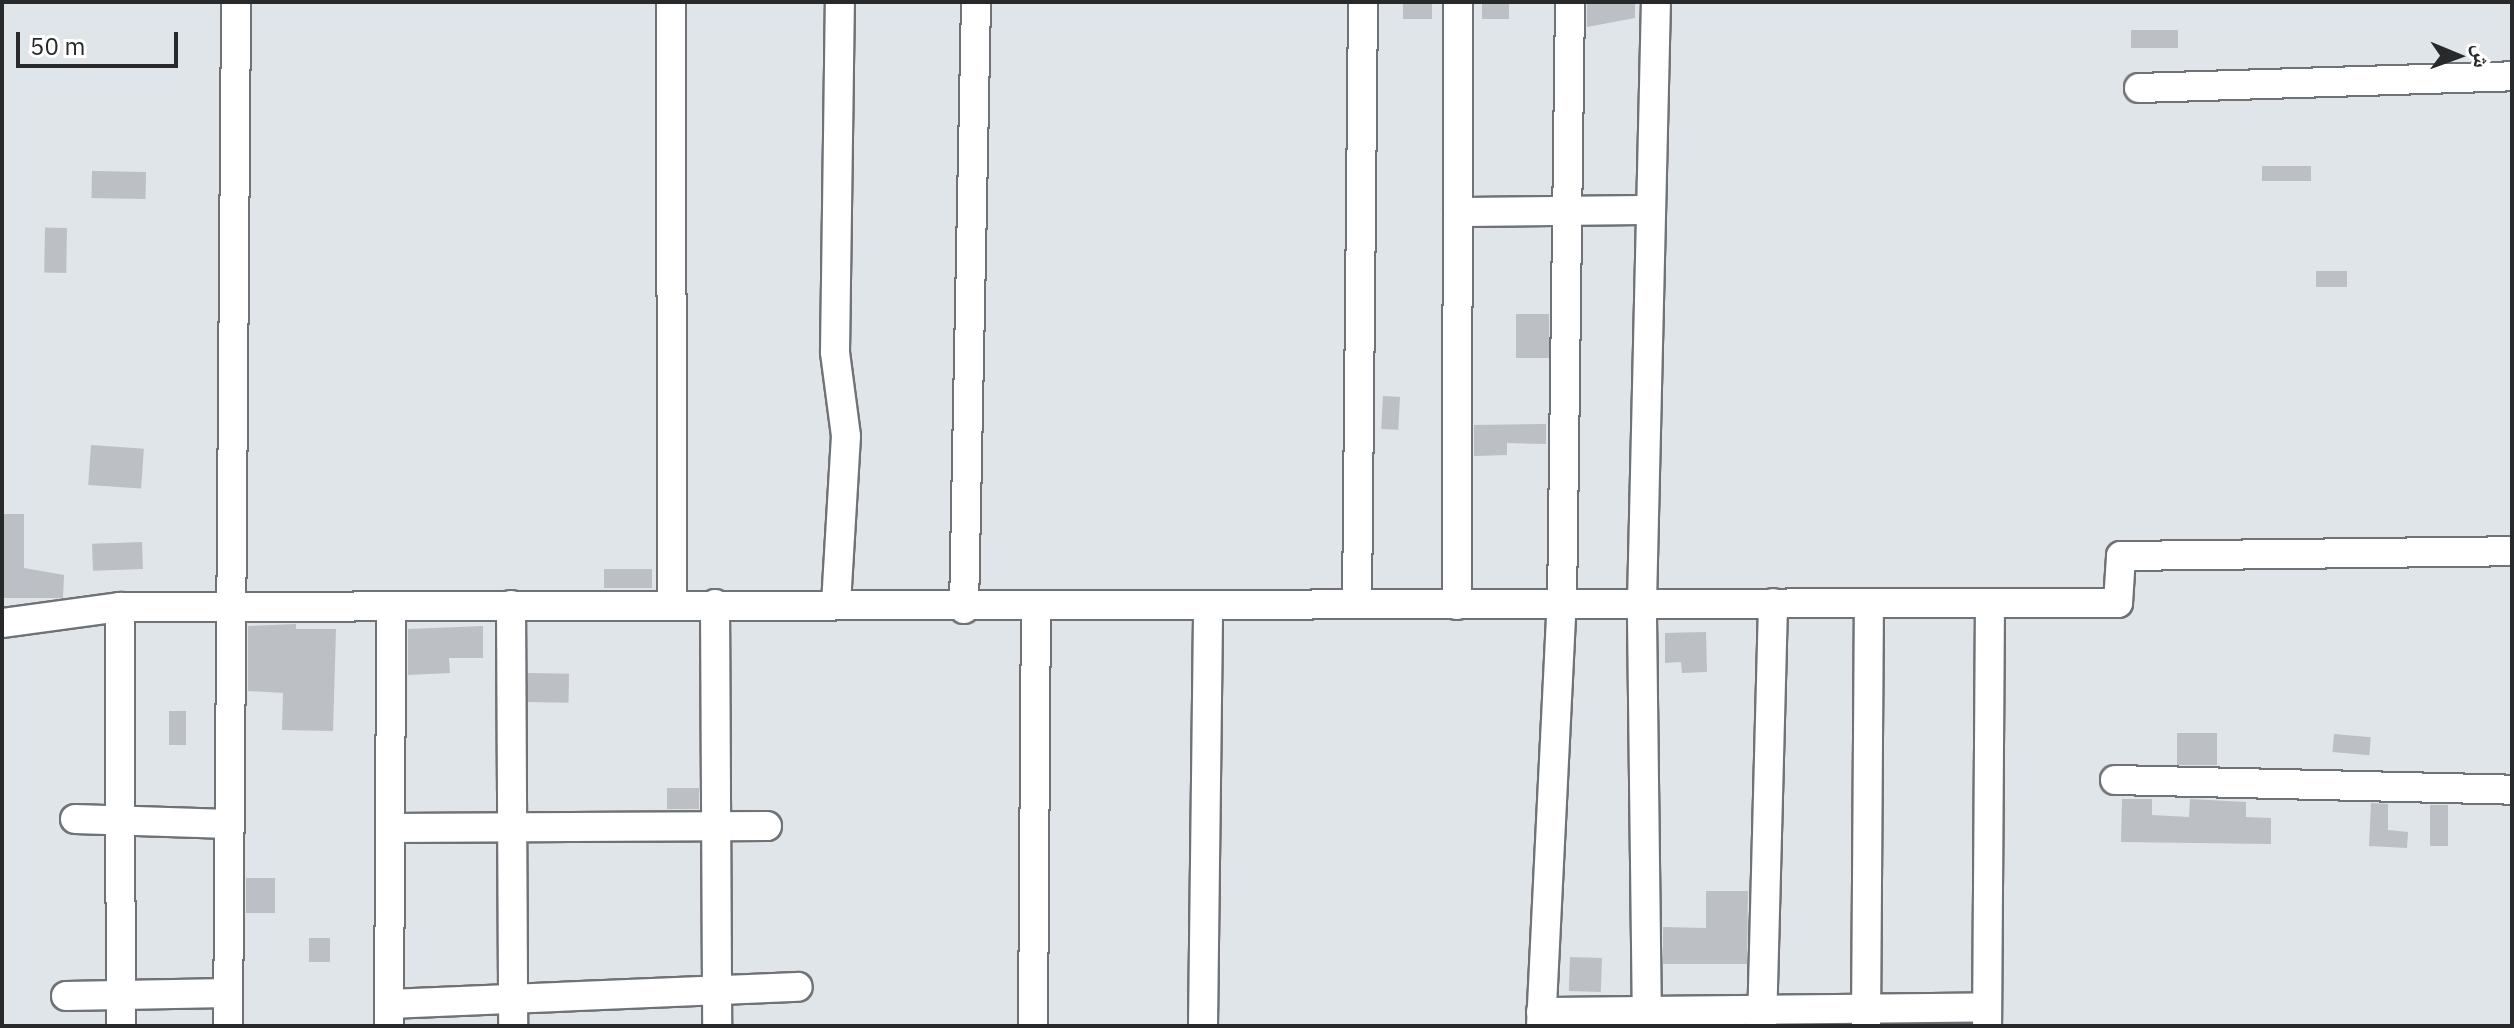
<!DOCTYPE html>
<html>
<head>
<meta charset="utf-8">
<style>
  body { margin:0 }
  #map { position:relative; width:2514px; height:1028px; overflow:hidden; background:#e0e5e9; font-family:"IBM Plex Sans","Noto Naskh Arabic",sans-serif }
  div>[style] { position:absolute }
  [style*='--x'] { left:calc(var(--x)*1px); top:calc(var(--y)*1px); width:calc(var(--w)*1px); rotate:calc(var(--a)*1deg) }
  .building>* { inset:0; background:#bcbfc4; transform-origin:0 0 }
  .roads { filter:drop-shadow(2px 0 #6f7377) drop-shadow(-2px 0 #6f7377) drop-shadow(0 2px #6f7377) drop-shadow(0 -2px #6f7377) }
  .minor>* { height:28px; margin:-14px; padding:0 14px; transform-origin:14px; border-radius:14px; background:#fff }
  span { translate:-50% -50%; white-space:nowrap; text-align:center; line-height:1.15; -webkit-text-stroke:8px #fff; paint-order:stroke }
  .frame { position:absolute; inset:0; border:4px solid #27292a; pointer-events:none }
  .north { position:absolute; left:2418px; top:16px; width:80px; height:80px; -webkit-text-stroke:6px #fff; paint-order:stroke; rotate:91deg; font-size:22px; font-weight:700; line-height:32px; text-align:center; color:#27292a }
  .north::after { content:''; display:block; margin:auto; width:28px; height:36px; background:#27292a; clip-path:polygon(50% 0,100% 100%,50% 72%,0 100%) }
  .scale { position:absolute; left:16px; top:32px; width:162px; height:36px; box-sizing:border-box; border:4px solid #27292a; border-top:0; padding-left:10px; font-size:24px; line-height:28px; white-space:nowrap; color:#27292a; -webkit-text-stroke:6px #fff; paint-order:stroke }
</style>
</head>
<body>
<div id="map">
  <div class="building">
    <div style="left:1403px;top:2px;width:29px;height:17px"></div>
    <div style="left:1482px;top:2px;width:27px;height:17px"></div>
    <div style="clip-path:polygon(1587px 2px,1635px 2px,1635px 18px,1587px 27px)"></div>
    <div style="left:2131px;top:30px;width:47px;height:18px"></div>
    <div style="left:2262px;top:166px;width:49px;height:15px"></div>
    <div style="left:92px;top:171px;width:54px;height:27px;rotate:1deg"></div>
    <div style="left:67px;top:228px;width:45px;height:22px;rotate:91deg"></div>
    <div style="left:2347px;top:271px;width:16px;height:31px;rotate:90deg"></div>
    <div style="left:1516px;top:314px;width:33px;height:44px"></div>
    <div style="left:1383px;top:396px;width:17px;height:33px;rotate:3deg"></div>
    <div style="clip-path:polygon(1546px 424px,1546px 444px,1507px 443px,1507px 455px,1474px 456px,1474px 425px)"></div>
    <div style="left:91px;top:445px;width:53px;height:40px;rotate:4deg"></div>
    <div style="clip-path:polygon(2px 514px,24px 514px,24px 568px,64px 575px,63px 598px,2px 598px)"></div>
    <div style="left:142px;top:542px;width:27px;height:50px;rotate:88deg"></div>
    <div style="left:652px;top:569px;width:19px;height:48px;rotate:90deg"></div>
    <div style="clip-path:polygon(296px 624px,296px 629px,336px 629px,333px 731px,282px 730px,283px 693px,248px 691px,248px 626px)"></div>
    <div style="clip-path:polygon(483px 626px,483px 658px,449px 658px,450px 673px,408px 675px,408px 629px)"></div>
    <div style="clip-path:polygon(1706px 632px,1707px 672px,1682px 673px,1681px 662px,1665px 663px,1665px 633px)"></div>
    <div style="left:528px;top:673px;width:41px;height:29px;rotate:1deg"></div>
    <div style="left:169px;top:711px;width:17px;height:34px"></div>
    <div style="left:2177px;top:733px;width:40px;height:32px"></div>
    <div style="left:2334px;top:734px;width:37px;height:18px;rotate:5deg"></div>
    <div style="left:699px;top:788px;width:21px;height:32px;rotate:90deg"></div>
    <div style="clip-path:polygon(2122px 799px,2152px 799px,2152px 815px,2189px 817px,2190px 799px,2246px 802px,2246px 817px,2271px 818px,2271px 844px,2121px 842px)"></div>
    <div style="clip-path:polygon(2371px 803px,2388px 804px,2388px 830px,2408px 832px,2407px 848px,2369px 846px)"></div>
    <div style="left:2430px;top:805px;width:18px;height:41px"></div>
    <div style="left:246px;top:878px;width:29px;height:35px"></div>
    <div style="clip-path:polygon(1706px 891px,1748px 891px,1747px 964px,1663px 964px,1663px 927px,1706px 928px)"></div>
    <div style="left:309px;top:938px;width:21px;height:24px"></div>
    <div style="left:1570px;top:957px;width:32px;height:34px;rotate:2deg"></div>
  </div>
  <div class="roads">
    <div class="minor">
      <div style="--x:671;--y:2;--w:602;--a:89.9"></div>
      <div style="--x:2139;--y:88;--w:373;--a:-1.8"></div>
      <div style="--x:1458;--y:212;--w:192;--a:-0.6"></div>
      <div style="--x:1990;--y:603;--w:128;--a:0"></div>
      <div style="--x:2118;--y:603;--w:47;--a:-86.3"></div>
      <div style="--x:2121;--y:556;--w:391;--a:-0.7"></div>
      <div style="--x:715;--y:604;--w:422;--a:89.7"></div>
      <div style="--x:836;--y:604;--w:168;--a:-86.6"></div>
      <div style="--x:846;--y:436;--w:85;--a:-97.5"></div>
      <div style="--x:835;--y:352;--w:350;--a:-89.2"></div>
      <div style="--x:1357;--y:604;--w:602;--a:-89.43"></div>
      <div style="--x:511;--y:605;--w:421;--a:89.7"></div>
      <div style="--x:1457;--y:605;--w:603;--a:-89.9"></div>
      <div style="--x:120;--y:607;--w:419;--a:89.9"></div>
      <div style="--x:964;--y:609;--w:607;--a:-88.87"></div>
      <div style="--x:2;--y:623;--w:119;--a:-7.7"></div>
      <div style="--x:120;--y:607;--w:1870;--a:-0.12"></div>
      <div style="--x:1990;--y:603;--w:423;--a:90.4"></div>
      <div style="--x:2115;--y:780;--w:397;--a:1.4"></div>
      <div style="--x:75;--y:819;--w:154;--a:1.9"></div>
      <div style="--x:391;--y:828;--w:376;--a:-0.3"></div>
      <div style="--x:66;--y:996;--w:162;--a:-1.1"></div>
      <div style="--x:389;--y:1004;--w:409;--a:-2.4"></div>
      <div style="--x:1541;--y:1012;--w:446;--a:-0.6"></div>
      <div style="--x:1762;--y:1025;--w:422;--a:-88.5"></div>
      <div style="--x:1866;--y:1025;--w:419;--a:-89.6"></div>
      <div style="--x:228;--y:1026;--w:1024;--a:-89.55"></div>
      <div style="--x:389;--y:1026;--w:420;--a:-89.7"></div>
      <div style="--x:1033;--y:1026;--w:416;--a:-89.6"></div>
      <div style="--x:1203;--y:1026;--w:419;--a:-89.3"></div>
      <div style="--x:1541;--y:1026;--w:423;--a:-87.2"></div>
      <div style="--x:1562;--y:604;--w:602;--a:-89.24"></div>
      <div style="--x:1647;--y:1026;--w:423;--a:-90.7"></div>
      <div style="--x:1642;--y:603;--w:601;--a:-88.67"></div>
    </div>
  </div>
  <div class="frame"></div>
  <div class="north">ش</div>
  <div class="scale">50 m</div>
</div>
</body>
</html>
